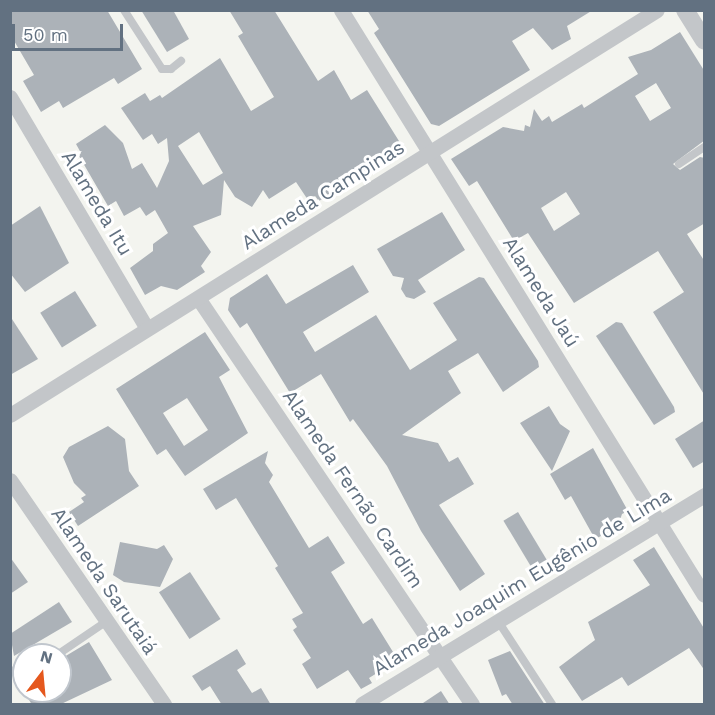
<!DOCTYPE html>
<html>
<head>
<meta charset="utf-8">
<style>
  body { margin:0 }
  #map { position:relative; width:715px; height:715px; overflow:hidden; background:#f3f4ef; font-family:"Work Sans",sans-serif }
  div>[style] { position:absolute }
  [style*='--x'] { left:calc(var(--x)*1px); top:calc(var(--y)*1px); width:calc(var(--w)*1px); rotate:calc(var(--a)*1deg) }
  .building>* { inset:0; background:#acb2b8; transform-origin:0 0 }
  .service>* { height:8px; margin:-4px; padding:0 4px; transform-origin:4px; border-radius:4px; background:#c3c6c9 }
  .minor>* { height:15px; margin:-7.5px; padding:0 7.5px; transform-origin:7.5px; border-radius:7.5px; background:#c3c6c9 }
  .tertiary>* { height:18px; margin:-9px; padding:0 9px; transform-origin:9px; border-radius:9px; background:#c3c6c9 }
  span { translate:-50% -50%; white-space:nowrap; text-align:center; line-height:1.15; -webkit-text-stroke:6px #fff; paint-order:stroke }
  .street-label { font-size:20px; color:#627181 }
  .frame { position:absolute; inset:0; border:12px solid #627181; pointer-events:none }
  .north { position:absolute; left:12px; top:643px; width:60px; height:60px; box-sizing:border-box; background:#fff; border:2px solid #c0c6cd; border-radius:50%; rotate:16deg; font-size:16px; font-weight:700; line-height:24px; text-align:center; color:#627181 }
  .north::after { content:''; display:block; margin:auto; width:21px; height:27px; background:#e5581e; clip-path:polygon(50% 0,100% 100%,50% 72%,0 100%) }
  .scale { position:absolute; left:12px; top:24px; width:111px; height:27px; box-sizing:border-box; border:3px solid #627181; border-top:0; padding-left:8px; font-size:18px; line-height:21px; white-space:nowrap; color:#627181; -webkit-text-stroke:4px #fff; paint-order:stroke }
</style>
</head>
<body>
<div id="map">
  <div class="building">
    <div style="clip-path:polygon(10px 10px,107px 10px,142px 69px,118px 84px,114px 78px,63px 108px,59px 101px,41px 112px,23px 81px,34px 75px,10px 34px)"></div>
    <div style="clip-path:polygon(141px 10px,173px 10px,189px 39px,167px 52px)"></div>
    <div style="clip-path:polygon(evenodd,229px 10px,274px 10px,318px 81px,334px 70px,351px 100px,367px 90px,404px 149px,319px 201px,315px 196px,308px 200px,296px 182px,269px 199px,263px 190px,252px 207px,235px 197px,224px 180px,221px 215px,193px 226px,211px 252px,201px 266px,205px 272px,177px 290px,161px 286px,145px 295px,130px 268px,153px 251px,153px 244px,168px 233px,155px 210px,146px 216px,140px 207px,124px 216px,116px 201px,108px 206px,79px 156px,81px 153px,76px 144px,105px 125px,123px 143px,132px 169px,142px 163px,157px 188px,169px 161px,167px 138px,158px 144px,152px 134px,143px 140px,121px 108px,145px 93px,150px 101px,160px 95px,162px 98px,220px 58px,251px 111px,274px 97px,238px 36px,243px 33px,229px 10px,199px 132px,223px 173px,203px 185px,178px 146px,199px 132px)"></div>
    <div style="clip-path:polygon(367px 10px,593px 10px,567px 26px,571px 39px,552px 50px,533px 28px,512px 41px,530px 70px,439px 126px,431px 124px,374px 33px,379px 29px)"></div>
    <div style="clip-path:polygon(evenodd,680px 32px,705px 72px,705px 140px,673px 164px,680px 170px,700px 157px,705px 158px,705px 223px,687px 234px,705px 262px,705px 396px,653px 312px,684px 292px,658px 251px,574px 303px,528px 233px,514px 241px,477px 181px,469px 186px,451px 159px,503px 127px,524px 131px,525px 125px,530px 127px,534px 109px,542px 121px,549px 116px,552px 122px,582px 104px,584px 108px,638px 74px,628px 57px,651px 50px,680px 32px,656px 83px,671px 108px,650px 121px,635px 96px,656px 83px,680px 32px,566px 192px,580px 214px,554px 231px,541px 208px,566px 192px)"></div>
    <div style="clip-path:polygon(40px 206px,69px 263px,25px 292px,10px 273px,10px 226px)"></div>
    <div style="clip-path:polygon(442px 212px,465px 250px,418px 280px,426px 292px,414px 299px,406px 297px,401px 289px,404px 278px,393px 276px,377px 249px)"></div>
    <div style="clip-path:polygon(353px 265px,369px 292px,303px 332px,315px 352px,376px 315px,410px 370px,457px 340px,433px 303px,479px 277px,484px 278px,538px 361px,539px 367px,503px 392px,478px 353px,448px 371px,461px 393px,402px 435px,438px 443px,449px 462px,458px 457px,474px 484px,439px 505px,485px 574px,460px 591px,421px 531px,387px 466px,353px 419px,350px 422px,321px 374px,290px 393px,247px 323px,240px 328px,228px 310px,230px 298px,267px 274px,286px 304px)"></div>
    <div style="left:75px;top:291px;width:41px;height:41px;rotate:58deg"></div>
    <div style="clip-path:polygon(10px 316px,38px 359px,10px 375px)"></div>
    <div style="clip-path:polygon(616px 322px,622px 323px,674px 407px,675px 412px,654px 425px,596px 336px)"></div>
    <div style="clip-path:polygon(evenodd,205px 332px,230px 370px,219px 377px,248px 433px,185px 476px,166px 449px,157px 455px,116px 389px,205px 332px,187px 398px,208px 430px,184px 446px,163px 413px,187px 398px)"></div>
    <div style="clip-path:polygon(549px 406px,560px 424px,570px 431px,552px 471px,520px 423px)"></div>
    <div style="clip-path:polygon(705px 420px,705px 461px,693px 468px,675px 439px)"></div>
    <div style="clip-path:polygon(108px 426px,125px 439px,129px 471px,139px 486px,78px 526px,69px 512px,84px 502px,81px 498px,86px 495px,74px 483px,63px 457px,69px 447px)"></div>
    <div style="clip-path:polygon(593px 448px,628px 511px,622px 514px,618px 526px,621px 531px,608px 539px,601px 536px,595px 539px,571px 496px,565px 500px,550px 474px)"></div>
    <div style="clip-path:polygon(268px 451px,265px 463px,273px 475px,269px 482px,309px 548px,328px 536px,345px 563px,331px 572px,363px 624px,372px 618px,398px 660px,369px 678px,372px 683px,361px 689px,348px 670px,317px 689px,302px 664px,311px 658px,293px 630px,297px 627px,292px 619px,303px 613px,275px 568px,278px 566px,236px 498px,216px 510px,203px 489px)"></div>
    <div style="left:518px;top:512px;width:68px;height:17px;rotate:59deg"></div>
    <div style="clip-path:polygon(120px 542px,157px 549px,164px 545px,173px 559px,160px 587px,124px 582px,113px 575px)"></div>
    <div style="clip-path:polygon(654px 547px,705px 630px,705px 671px,689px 648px,628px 686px,622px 677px,582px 701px,559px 667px,595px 640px,588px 622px,650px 585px,633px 560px)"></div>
    <div style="clip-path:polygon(10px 557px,28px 582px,10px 594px)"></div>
    <div style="left:190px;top:572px;width:56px;height:37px;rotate:57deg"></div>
    <div style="clip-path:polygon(59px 602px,72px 622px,14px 656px,10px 634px)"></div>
    <div style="clip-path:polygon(89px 642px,112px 680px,59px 705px,32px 705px,24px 691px,60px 691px,60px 666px,67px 662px,64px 657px)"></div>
    <div style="clip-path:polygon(237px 649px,246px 664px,237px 670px,252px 693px,261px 688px,271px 705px,222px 705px,210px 686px,202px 691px,192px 676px)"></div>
    <div style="clip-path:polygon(510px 651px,545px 705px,513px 705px,506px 694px,502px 696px,488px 660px)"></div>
    <div style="clip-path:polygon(441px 691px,450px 705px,420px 705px)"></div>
  </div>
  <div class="service">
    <div style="--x:124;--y:10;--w:70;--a:57.2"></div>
    <div style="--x:162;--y:69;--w:9;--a:0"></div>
    <div style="--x:171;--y:69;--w:13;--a:-39"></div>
    <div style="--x:679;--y:164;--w:30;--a:-34"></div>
    <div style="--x:498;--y:621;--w:99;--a:57"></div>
    <div style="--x:57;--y:655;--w:60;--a:-34.2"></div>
    <div style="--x:10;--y:672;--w:15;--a:-23"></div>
  </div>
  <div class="minor">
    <div style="--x:341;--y:10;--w:688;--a:58.18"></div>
    <div style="--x:10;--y:97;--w:269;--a:59.4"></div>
    <div style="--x:198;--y:298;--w:490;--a:56"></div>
    <div style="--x:10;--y:415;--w:763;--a:-32.05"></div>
    <div style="--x:10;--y:480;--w:272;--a:55.5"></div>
    <div style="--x:362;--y:704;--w:401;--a:-31.4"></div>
  </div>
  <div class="tertiary">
    <div style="--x:685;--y:10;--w:36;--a:58"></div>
  </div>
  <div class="street-label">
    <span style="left:323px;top:195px;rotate:-32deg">Alameda Campinas</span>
    <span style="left:97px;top:203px;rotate:59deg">Alameda Itu</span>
    <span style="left:541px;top:292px;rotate:58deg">Alameda Jaú</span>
    <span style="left:353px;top:489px;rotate:56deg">Alameda Fernão Cardim</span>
    <span style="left:104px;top:581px;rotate:56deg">Alameda Sarutaiá</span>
    <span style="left:522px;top:582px;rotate:-31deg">Alameda Joaquim Eugênio de Lima</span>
  </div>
  <div class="frame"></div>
  <div class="north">N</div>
  <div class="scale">50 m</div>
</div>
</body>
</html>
